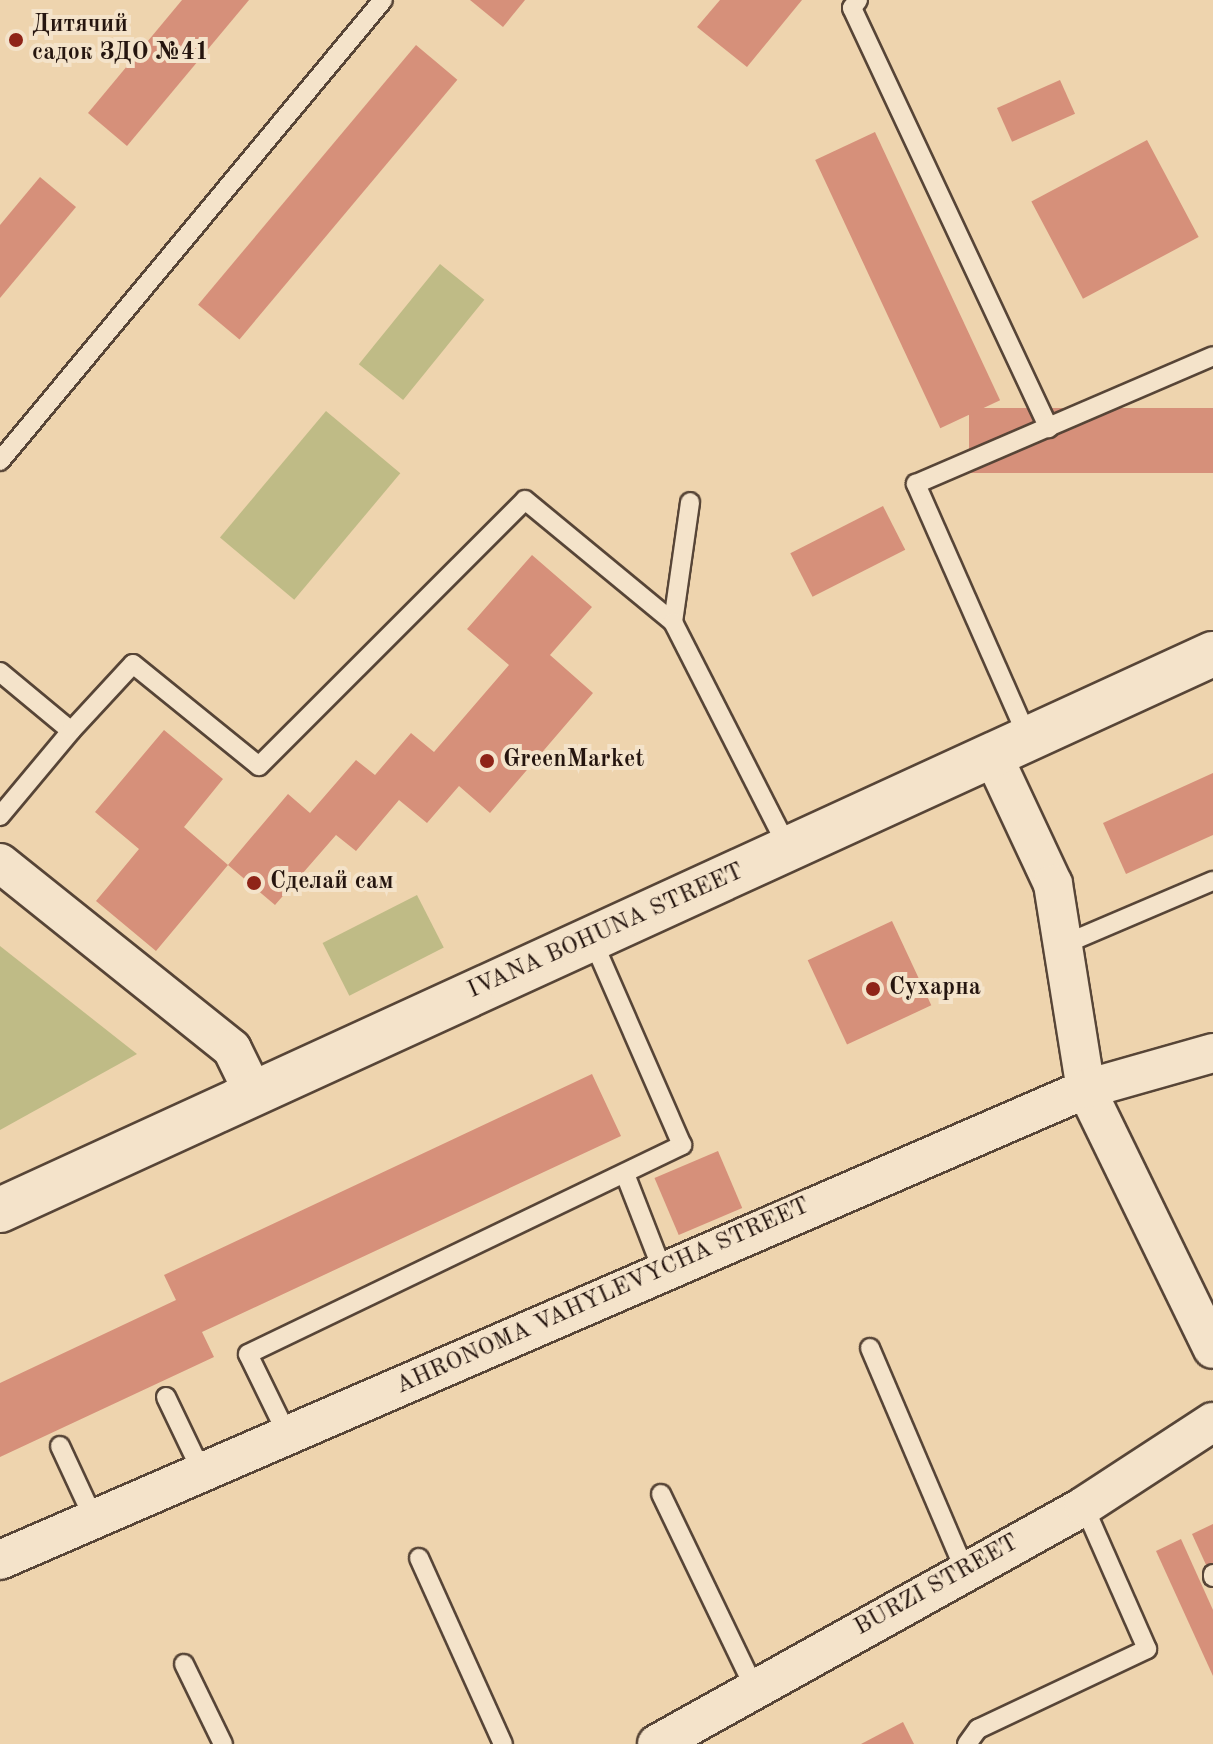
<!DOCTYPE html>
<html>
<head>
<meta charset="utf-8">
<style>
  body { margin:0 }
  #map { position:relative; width:1213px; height:1744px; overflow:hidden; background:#eed4ae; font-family:"Old Standard TT",serif }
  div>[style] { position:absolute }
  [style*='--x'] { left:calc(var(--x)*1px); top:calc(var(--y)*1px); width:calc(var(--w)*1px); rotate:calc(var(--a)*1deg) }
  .green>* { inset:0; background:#bfbb86; transform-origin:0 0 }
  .building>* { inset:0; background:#d6907a; transform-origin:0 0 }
  .roads { filter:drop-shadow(2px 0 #574537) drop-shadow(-2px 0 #574537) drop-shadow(0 2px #574537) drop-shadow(0 -2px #574537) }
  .service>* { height:18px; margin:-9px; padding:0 9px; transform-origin:9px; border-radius:9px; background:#f4e3ca }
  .minor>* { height:38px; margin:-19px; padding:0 19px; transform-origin:19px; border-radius:19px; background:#f4e3ca }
  .tertiary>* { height:44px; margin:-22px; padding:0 22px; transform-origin:22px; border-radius:22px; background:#f4e3ca }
  .dots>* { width:22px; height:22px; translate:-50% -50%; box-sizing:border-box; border:4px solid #f4e3ca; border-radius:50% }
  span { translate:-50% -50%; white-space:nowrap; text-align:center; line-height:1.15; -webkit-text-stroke:8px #f4e3ca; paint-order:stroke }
  .poi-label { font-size:24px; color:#25150f; font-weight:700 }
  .left { translate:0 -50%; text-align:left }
  .street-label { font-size:24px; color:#25150f }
</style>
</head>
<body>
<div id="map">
  <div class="green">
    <div style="left:440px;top:264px;width:57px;height:129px;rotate:39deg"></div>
    <div style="left:326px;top:411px;width:97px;height:165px;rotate:40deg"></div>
    <div style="left:417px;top:895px;width:59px;height:106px;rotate:63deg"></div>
    <div style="clip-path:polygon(0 946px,137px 1054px,0 1130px)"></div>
  </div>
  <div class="building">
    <div style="clip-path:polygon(182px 0,249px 0,127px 146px,88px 113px)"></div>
    <div style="clip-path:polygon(470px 0,525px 0,503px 27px)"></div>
    <div style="clip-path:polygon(720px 0,802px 0,747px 67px,697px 27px)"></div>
    <div style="left:416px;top:45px;width:54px;height:339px;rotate:40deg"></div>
    <div style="left:1060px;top:80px;width:37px;height:69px;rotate:66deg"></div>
    <div style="left:875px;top:132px;width:296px;height:66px;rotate:65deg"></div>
    <div style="left:1147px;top:140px;width:110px;height:131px;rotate:62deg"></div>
    <div style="clip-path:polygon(40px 177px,76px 207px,0 298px,0 225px)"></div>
    <div style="left:1213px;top:408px;width:65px;height:244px;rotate:90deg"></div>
    <div style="left:883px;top:506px;width:49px;height:104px;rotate:63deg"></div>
    <div style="clip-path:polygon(532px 555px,592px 607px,550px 655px,593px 693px,490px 813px,459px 786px,427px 823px,399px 800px,356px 851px,336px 835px,275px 905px,228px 865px,288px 794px,310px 813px,356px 760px,375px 775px,411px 733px,434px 752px,509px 665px,467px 629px)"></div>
    <div style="clip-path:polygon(164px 730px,223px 779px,184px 827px,228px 865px,156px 951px,96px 901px,139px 849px,95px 812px)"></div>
    <div style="clip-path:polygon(1213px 773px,1213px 835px,1126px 874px,1103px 823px)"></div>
    <div style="left:892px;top:921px;width:93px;height:93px;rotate:65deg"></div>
    <div style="clip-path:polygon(592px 1074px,621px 1136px,202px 1332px,214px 1357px,0 1457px,0 1383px,176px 1300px,164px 1275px)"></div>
    <div style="left:718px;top:1151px;width:62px;height:69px;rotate:67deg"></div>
    <div style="clip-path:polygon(1213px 1524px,1213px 1564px,1207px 1567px,1192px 1534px)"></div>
    <div style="clip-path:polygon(1181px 1539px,1213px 1610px,1213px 1676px,1156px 1551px)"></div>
    <div style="clip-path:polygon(903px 1722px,914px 1744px,861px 1744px)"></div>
  </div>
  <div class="roads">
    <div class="service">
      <div style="--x:858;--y:0;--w:10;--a:127"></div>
      <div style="--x:852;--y:8;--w:464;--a:64.9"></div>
      <div style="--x:0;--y:461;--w:599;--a:-50.28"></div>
      <div style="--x:673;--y:622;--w:121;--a:-81.9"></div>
      <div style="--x:0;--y:672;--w:92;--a:39.7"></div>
      <div style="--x:71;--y:731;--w:111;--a:129.9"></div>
      <div style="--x:71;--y:731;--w:91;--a:-47.2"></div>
      <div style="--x:133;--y:664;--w:162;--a:39"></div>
      <div style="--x:259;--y:766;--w:376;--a:-45"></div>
      <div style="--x:525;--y:500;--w:192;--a:39.5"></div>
      <div style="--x:673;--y:622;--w:256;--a:63"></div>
      <div style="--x:1028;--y:738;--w:278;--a:-113.8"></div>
      <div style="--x:916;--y:484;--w:323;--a:-23.3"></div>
      <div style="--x:1065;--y:944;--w:161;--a:-23.1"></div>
      <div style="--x:625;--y:1174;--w:102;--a:68.7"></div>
      <div style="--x:870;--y:1348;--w:242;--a:66.9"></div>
      <div style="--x:166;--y:1397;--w:79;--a:64.4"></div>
      <div style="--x:288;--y:1436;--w:91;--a:-116"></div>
      <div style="--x:248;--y:1354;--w:482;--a:-25.7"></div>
      <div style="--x:682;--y:1145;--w:227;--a:-113.6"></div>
      <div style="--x:60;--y:1446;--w:78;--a:65.1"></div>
      <div style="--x:661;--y:1494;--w:214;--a:64.3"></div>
      <div style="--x:419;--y:1558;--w:204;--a:65.7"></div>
      <div style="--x:1213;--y:1574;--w:3;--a:90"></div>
      <div style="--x:184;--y:1664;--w:89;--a:64"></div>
      <div style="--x:967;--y:1744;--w:19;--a:-54"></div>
      <div style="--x:978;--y:1729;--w:187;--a:-25.3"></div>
      <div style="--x:1147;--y:1649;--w:156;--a:-113.8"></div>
    </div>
    <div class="minor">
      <div style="--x:993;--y:756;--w:141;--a:64.9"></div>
      <div style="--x:1053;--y:884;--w:208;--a:80.9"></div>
      <div style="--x:1086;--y:1089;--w:289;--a:64"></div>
      <div style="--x:0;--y:863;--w:297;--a:38.7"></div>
      <div style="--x:232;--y:1049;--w:50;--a:63.9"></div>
      <div style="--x:0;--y:1560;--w:1184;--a:-23.45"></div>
      <div style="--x:1086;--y:1089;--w:132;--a:-15.8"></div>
      <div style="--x:657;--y:1744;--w:489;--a:-29.1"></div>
      <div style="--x:1084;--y:1506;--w:154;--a:-33.1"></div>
    </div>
    <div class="tertiary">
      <div style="--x:0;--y:1210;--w:1334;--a:-24.63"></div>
    </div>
  </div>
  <div class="dots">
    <div style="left:16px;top:40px;background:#8f2418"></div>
    <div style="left:487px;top:761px;background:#8f2418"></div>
    <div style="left:254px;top:883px;background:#8f2418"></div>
    <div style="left:873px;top:989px;background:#8f2418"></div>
  </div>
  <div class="poi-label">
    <span class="left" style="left:32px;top:40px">Дитячий<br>садок ЗДО №41</span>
    <span class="left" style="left:503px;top:761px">GreenMarket</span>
    <span class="left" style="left:270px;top:883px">Сделай сам</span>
    <span class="left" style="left:889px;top:989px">Сухарна</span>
  </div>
  <div class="street-label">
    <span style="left:606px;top:932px;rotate:-24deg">IVANA BOHUNA STREET</span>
    <span style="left:603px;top:1297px;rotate:-24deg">AHRONOMA VAHYLEVYCHA STREET</span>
    <span style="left:937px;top:1586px;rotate:-29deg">BURZI STREET</span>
  </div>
</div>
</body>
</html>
